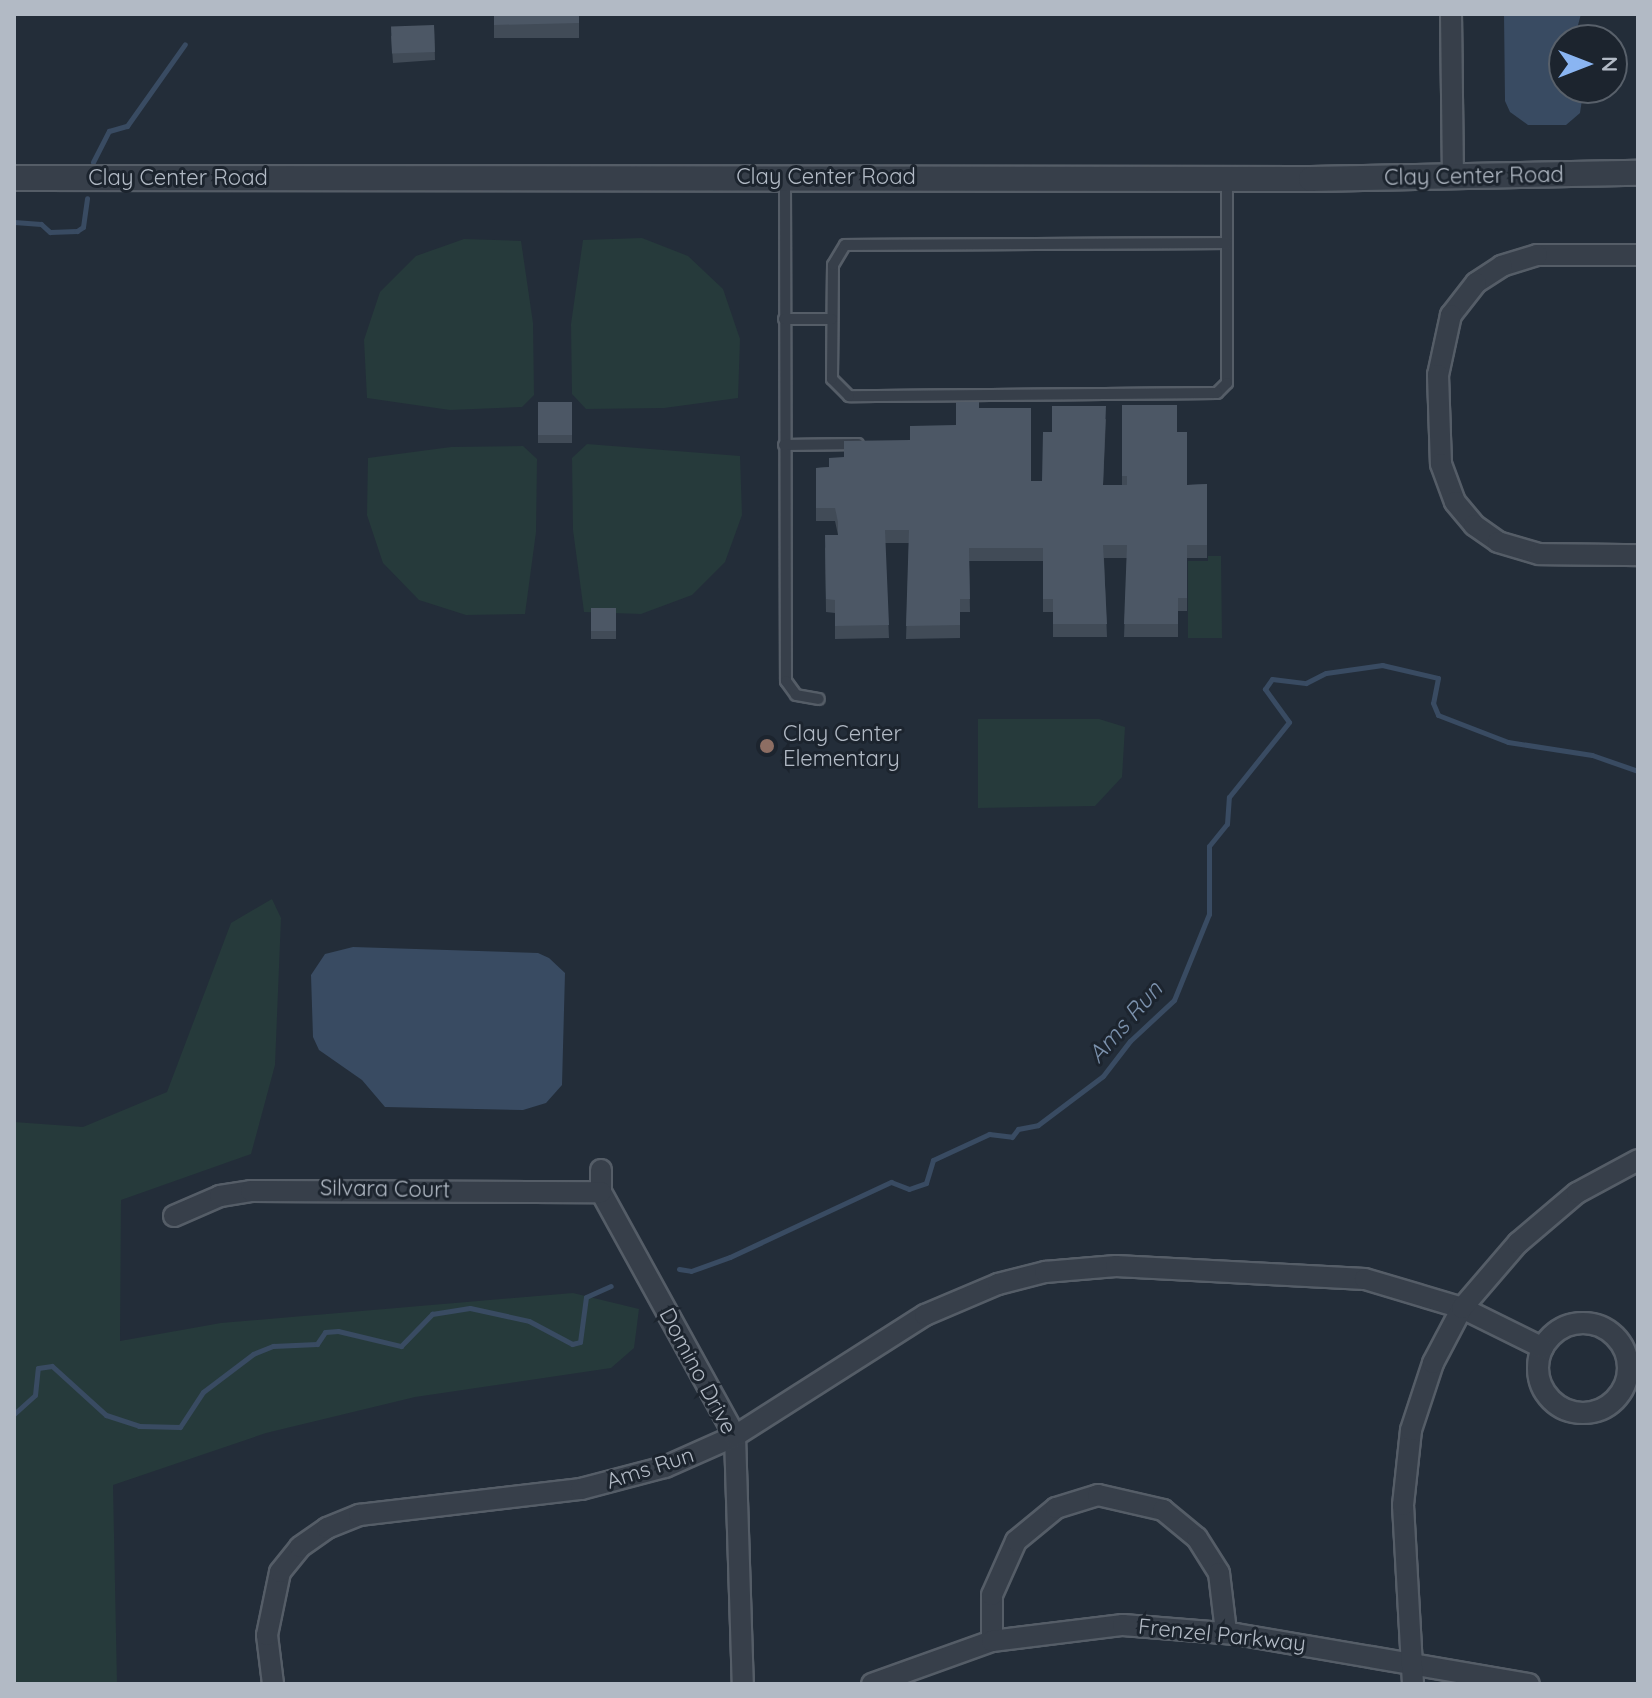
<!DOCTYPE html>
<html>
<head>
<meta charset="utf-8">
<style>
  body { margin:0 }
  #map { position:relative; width:1652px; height:1698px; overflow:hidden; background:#232d39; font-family:Quicksand,sans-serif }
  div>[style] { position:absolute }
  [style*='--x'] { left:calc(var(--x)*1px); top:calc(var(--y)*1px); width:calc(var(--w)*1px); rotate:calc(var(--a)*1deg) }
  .green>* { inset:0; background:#263a3b }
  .water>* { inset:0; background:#394b62 }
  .stream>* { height:5px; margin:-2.5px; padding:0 2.5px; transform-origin:2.5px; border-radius:2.5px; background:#394b62 }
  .roads { filter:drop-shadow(2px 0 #555d67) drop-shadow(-2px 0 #555d67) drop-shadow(0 2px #555d67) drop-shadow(0 -2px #555d67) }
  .service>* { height:10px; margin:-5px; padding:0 5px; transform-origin:5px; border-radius:5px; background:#373f4a }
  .minor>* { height:20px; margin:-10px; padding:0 10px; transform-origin:10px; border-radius:10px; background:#373f4a }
  .minor>.ring { margin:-10px; padding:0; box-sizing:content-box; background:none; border:20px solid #373f4a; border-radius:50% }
  .tertiary>* { height:24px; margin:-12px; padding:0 12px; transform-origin:12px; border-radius:12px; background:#373f4a }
  .wall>* { inset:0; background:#414b57; transform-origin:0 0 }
  .building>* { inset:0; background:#4c5765; transform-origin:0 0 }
  .dots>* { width:22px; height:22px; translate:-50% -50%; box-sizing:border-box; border:4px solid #1c242e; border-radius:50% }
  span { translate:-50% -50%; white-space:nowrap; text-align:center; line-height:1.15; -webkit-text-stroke:6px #1c242e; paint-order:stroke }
  .street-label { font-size:22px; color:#b2bac5 }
  .poi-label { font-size:22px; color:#b2bac5 }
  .left { translate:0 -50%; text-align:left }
  .water-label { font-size:24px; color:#7b91ac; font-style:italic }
  .frame { position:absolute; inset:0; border:16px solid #b2bac5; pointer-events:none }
  .north { position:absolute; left:1548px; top:24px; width:80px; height:80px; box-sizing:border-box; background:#1c242e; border:2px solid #58606a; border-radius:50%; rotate:90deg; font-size:22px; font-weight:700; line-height:32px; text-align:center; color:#b2bac5 }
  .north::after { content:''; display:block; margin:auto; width:28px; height:36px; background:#8ab5f2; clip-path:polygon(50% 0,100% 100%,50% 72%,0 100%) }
</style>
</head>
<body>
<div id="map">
  <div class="green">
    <div style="clip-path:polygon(642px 238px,688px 256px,723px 289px,740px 339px,738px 398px,664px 408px,586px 409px,572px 394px,571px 324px,583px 240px)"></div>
    <div style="clip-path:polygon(464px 239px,521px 241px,533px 323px,534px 395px,522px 407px,450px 410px,367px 398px,364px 340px,380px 292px,416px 256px)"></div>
    <div style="clip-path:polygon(587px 444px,740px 456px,742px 515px,725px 562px,692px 595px,641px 614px,584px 612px,573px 530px,572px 458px)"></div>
    <div style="clip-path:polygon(523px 446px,537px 459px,536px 532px,525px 614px,466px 615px,419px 600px,383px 563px,367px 515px,368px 458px,451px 447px)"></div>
    <div style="clip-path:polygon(1208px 556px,1221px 556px,1222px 638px,1188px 638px,1188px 561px,1208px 561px)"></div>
    <div style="clip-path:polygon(978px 719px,1099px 719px,1125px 727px,1122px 777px,1095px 806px,978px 808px)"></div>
    <div style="clip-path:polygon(272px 899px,281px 918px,275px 1065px,251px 1154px,121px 1200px,120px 1341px,221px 1323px,573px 1293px,639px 1309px,634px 1348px,611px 1368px,415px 1397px,266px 1433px,113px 1485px,117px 1684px,14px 1684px,14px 1122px,83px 1127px,167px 1092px,231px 923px)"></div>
  </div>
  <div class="water">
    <div style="clip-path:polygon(1504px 14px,1581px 14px,1574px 40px,1564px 40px,1564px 88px,1582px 88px,1583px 93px,1580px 113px,1566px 125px,1528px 125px,1510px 112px,1505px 101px)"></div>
    <div style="clip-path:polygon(353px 947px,538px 953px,549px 958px,565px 973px,562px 1085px,546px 1103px,523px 1110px,385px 1107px,362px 1080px,319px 1050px,313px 1037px,311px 975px,325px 954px)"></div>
  </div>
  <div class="stream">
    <div style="--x:93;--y:162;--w:35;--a:-63"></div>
    <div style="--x:109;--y:131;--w:19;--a:-16"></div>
    <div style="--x:127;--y:126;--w:100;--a:-54.7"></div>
    <div style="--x:14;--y:222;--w:27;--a:4"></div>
    <div style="--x:41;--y:224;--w:12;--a:42"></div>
    <div style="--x:50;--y:232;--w:27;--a:-2"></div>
    <div style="--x:77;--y:231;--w:7;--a:-34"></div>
    <div style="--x:83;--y:227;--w:29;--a:-82"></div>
    <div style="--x:679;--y:1269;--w:12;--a:9"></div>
    <div style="--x:691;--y:1271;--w:41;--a:-19.7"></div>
    <div style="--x:730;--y:1257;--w:178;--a:-25"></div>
    <div style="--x:891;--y:1182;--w:19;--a:21"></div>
    <div style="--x:909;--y:1189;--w:18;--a:-19"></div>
    <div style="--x:926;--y:1183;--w:24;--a:-73"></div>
    <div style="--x:933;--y:1160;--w:62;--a:-24.9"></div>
    <div style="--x:989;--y:1134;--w:23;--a:7"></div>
    <div style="--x:1012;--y:1137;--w:10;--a:-53"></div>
    <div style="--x:1018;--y:1129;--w:20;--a:-11"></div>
    <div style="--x:1038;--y:1125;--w:81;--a:-37"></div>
    <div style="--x:1103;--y:1076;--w:44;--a:-52.4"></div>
    <div style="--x:1130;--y:1041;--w:60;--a:-43"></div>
    <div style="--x:1174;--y:1000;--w:93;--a:-67.9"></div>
    <div style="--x:1209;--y:914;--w:68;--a:-90"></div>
    <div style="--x:1209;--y:846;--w:28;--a:-51"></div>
    <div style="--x:1227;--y:824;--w:27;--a:-86"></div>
    <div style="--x:1229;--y:797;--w:96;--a:-51.3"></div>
    <div style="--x:1289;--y:722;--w:41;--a:-126"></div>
    <div style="--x:1265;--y:689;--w:12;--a:-55"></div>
    <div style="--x:1272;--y:679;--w:34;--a:7"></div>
    <div style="--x:1306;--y:683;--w:22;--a:-27"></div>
    <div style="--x:1326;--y:673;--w:57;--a:-8.1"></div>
    <div style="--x:1382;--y:665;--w:57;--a:13.1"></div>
    <div style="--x:1438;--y:678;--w:25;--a:101"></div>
    <div style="--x:1433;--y:703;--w:13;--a:67"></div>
    <div style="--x:1438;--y:715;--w:75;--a:21.1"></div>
    <div style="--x:1508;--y:742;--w:85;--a:8.8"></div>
    <div style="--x:1592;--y:755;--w:49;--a:19.2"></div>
    <div style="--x:14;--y:1414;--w:28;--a:-42"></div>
    <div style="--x:35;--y:1395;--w:27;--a:-84"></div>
    <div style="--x:38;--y:1368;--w:14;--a:-8"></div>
    <div style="--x:52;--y:1366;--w:73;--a:42.2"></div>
    <div style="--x:106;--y:1415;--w:35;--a:18"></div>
    <div style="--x:139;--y:1426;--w:41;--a:1.4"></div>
    <div style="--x:180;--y:1427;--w:42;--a:-56.7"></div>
    <div style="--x:203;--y:1392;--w:63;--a:-37.2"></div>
    <div style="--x:253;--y:1354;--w:22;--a:-22"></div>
    <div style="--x:273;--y:1346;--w:44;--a:-2.6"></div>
    <div style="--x:317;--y:1344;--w:14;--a:-56"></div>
    <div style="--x:325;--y:1332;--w:13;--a:-4"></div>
    <div style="--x:338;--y:1331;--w:65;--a:13.4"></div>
    <div style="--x:401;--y:1346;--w:45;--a:-45.9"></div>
    <div style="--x:432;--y:1314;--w:38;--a:-9"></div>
    <div style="--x:470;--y:1308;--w:60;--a:12.4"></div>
    <div style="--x:529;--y:1321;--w:49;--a:28.1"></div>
    <div style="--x:572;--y:1344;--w:8;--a:-14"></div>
    <div style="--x:580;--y:1342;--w:45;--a:-82.4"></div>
    <div style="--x:586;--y:1297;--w:27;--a:-24"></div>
  </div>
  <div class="roads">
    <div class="service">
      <div style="--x:1227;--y:178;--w:205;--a:90"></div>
      <div style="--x:1227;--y:383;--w:14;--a:135"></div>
      <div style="--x:1217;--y:393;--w:368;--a:179.5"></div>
      <div style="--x:849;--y:396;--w:24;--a:-135"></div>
      <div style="--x:832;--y:379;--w:114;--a:-89.5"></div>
      <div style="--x:833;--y:265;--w:23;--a:-59"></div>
      <div style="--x:845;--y:245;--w:382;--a:-0.3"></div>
      <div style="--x:785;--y:179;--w:502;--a:89.89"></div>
      <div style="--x:786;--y:681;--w:17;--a:54"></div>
      <div style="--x:796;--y:695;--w:23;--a:10"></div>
      <div style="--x:784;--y:319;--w:48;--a:0"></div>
      <div style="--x:784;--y:445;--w:74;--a:-0.8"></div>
    </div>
    <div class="minor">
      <div style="--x:1451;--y:14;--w:161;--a:89.3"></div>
      <div style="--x:1638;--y:255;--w:101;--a:180"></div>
      <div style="--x:1537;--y:255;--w:37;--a:163"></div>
      <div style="--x:1502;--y:266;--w:31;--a:147"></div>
      <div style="--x:1476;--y:283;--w:41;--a:128"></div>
      <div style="--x:1451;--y:315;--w:61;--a:102.2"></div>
      <div style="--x:1438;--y:375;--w:89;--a:88.1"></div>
      <div style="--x:1441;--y:464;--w:40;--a:69.8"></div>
      <div style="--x:1455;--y:502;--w:30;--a:50"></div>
      <div style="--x:1474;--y:525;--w:29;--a:35"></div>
      <div style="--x:1498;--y:542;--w:43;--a:16.3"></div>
      <div style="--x:1539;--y:554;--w:99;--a:0.6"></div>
      <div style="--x:601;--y:1170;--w:22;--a:90"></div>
      <div style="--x:601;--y:1192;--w:278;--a:61.2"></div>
      <div style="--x:735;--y:1436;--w:248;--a:88.2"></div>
      <div style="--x:174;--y:1216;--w:50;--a:-23.5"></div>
      <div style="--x:220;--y:1196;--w:31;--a:-9"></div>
      <div style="--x:251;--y:1191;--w:350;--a:0.2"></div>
      <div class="ring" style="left:1538px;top:1323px;width:70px;height:70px"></div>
      <div style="--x:992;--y:1641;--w:46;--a:-90"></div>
      <div style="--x:992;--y:1595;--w:59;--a:-66"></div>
      <div style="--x:1016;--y:1541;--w:52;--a:-39.5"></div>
      <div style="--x:1056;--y:1508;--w:44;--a:-17.2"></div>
      <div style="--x:1098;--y:1495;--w:67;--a:13"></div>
      <div style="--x:1163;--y:1510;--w:44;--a:39.5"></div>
      <div style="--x:1197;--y:1538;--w:41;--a:57.8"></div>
      <div style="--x:1219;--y:1573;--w:59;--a:83.2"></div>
      <div style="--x:273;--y:1684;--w:49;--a:-97"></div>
      <div style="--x:267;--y:1635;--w:64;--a:-78.3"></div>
      <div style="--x:280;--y:1572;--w:32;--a:-51"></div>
      <div style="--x:300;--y:1547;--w:33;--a:-35"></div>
      <div style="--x:327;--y:1528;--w:35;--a:-22"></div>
      <div style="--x:359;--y:1515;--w:224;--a:-6.7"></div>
      <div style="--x:581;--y:1489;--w:87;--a:-14.7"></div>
      <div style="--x:665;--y:1467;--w:77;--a:-23.9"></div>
      <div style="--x:735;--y:1436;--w:225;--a:-32.5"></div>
      <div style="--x:925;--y:1315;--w:79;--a:-23"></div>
      <div style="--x:998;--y:1284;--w:49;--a:-14.3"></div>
      <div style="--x:1045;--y:1272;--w:71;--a:-4.8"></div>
      <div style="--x:1116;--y:1266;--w:249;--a:3"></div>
      <div style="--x:1365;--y:1279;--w:101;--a:16.6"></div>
      <div style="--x:1462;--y:1308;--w:90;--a:26.3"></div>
      <div style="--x:872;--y:1684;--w:127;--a:-19.7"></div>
      <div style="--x:992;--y:1641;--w:132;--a:-7"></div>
      <div style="--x:1123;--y:1625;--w:113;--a:4.6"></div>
      <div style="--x:1236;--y:1634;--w:297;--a:9.7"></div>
      <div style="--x:1413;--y:1684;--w:179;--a:-93.2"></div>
      <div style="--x:1403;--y:1505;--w:75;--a:-83.9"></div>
      <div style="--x:1411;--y:1430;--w:71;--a:-71.8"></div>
      <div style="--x:1433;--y:1363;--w:62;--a:-62.2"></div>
      <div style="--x:1462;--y:1308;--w:86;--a:-49.3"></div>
      <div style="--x:1518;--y:1243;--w:77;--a:-40.3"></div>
      <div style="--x:1577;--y:1193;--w:69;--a:-28.4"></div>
    </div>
    <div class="tertiary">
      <div style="--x:14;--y:178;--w:1297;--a:0.04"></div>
      <div style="--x:1311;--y:179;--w:327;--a:-1.1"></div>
    </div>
  </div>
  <div class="wall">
    <div style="left:494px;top:14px;width:85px;height:24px"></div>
    <div style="clip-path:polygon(434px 25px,435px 60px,393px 63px,391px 36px)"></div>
    <div style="left:538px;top:402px;width:34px;height:41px"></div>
    <div style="clip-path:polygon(1122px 405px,1177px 432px,1187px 485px,1207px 484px,1207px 558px,1187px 558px,1187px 611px,1178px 611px,1178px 637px,1124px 637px,1127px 558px,1104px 558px,1107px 637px,1053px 637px,1053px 612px,1043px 612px,1043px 561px,969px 561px,970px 612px,960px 612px,960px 638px,906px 639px,909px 543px,885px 543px,889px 638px,835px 639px,835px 613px,826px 612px,825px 548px,838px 535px,835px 521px,816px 521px,816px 468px,829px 467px,844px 457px,910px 440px,956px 425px,979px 408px,1031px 481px,1042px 481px,1052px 432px,1106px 419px,1103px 485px,1122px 485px)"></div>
    <div style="left:591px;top:608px;width:25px;height:31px"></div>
  </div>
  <div class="building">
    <div style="clip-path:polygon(494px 14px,579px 14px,579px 23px,494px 25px)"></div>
    <div style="left:434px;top:25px;width:27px;height:43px;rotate:88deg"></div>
    <div style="left:538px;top:402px;width:34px;height:33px"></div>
    <div style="clip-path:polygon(956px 402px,979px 402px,979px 408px,1031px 408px,1031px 481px,1042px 481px,1043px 432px,1052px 432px,1052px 406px,1106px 406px,1103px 485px,1127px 485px,1127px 476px,1122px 476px,1122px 405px,1177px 405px,1177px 432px,1187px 432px,1187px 485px,1207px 484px,1207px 545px,1187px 545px,1187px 598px,1178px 598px,1178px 624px,1124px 624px,1127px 545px,1103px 545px,1107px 624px,1053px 624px,1053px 599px,1043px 599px,1043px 548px,969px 548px,970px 599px,960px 599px,960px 625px,906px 626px,909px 530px,885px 530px,889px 625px,835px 626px,835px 600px,826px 599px,825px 535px,838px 535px,838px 522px,835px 508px,816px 508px,816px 468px,829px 467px,829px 458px,844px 457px,844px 441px,910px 440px,910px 426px,956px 425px)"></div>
    <div style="left:591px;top:608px;width:25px;height:23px"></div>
  </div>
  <div class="dots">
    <div style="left:767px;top:746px;background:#8d6e63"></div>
  </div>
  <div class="street-label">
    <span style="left:1474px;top:176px;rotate:-1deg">Clay Center Road</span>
    <span style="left:826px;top:177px">Clay Center Road</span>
    <span style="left:178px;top:178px">Clay Center Road</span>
    <span style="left:385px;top:1189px;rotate:1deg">Silvara Court</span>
    <span style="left:698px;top:1371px;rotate:62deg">Domino Drive</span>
    <span style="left:650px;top:1468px;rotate:-18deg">Ams Run</span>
    <span style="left:1222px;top:1635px;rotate:6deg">Frenzel Parkway</span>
  </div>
  <div class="poi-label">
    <span class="left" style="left:783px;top:746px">Clay Center<br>Elementary</span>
  </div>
  <div class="water-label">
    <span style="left:1125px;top:1022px;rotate:-49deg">Ams Run</span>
  </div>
  <div class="frame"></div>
  <div class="north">N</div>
</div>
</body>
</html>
